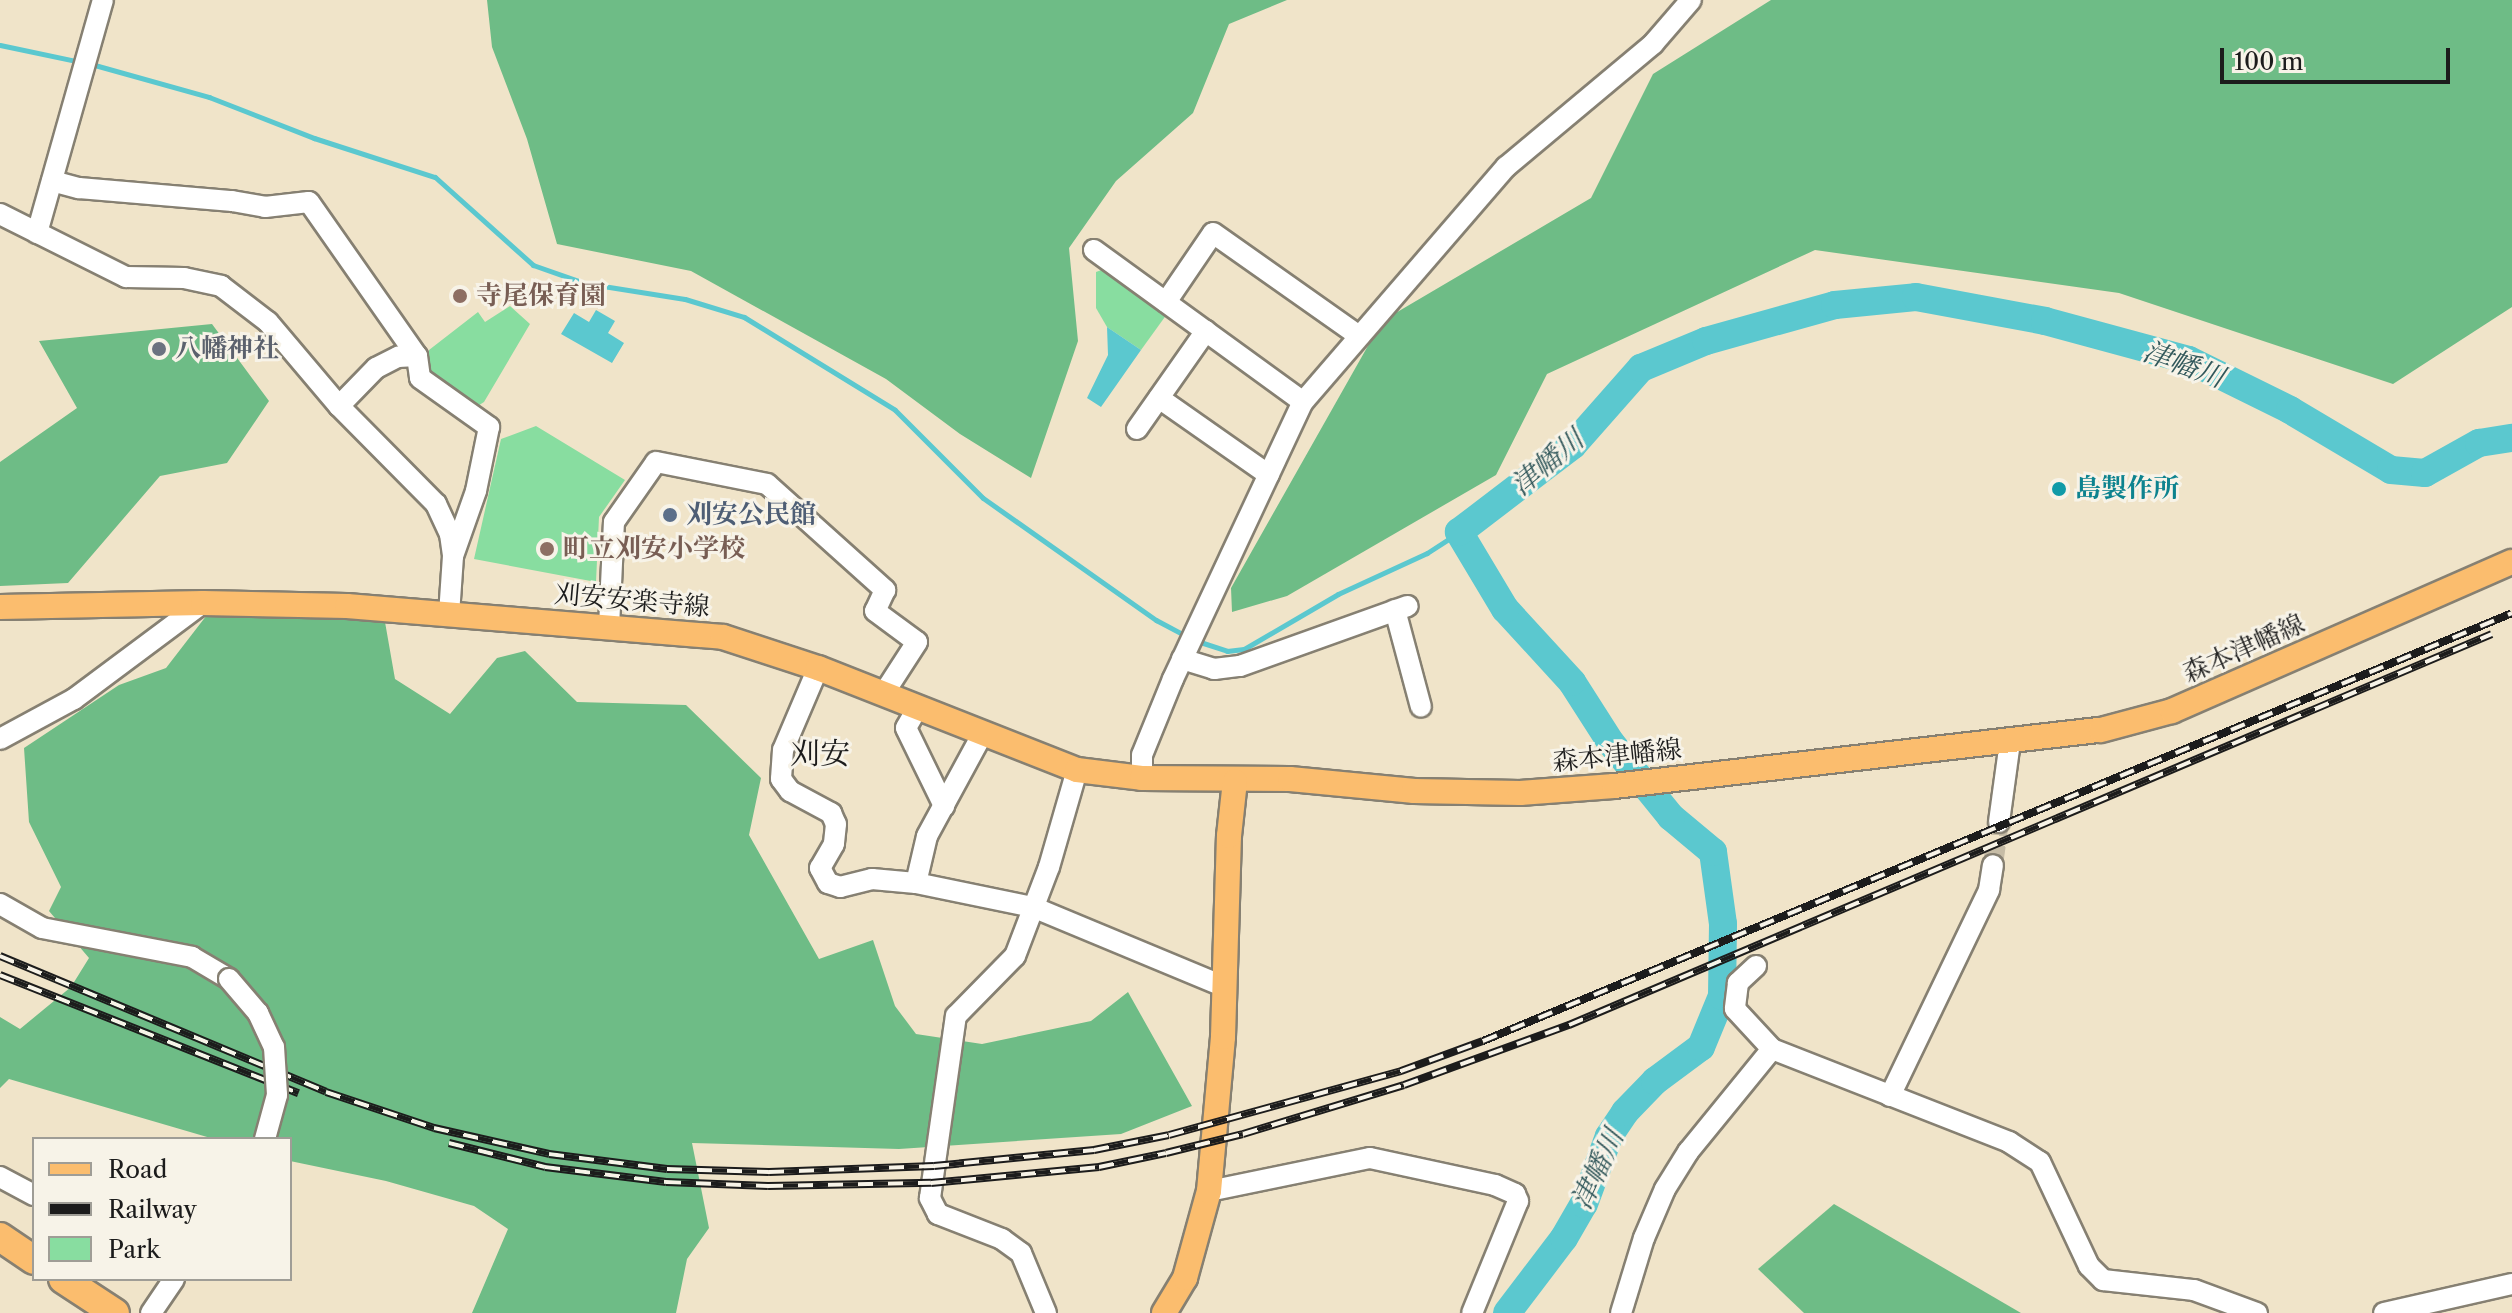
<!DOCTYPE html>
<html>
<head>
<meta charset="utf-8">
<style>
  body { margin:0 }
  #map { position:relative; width:2512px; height:1313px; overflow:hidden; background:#f0e4c9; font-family:"Libre Caslon Text","Noto Serif JP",serif }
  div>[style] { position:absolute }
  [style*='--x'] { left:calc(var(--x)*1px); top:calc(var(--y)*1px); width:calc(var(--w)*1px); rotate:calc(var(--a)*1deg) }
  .green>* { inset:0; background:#88dda0 }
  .forest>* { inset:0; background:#6ebc86 }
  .water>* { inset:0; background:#5bc8cf }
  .stream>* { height:5px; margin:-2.5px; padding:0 2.5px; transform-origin:2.5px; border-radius:2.5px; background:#5bc8cf }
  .river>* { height:28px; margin:-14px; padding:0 14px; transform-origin:14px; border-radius:14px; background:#5bc8cf }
  .minor-tunnel>* { height:20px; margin-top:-10px; transform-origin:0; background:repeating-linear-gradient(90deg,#c6bca6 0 20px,transparent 0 30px) }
  .roads { filter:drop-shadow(2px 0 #868072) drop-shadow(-2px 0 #868072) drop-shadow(0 2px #868072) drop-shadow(0 -2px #868072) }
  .minor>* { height:20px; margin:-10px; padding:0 10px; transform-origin:10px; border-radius:10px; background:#fff }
  .major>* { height:24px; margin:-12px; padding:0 12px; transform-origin:12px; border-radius:12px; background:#fbbd6e }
  .highway>* { height:28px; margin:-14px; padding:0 14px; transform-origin:14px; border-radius:14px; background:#fbbd6e }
  .rail>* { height:8px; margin-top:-4px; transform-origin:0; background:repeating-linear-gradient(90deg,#f7f3e8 0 15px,#1c1c1c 0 30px); box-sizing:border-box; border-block:2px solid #1c1c1c }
  .bridges { filter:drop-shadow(2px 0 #868072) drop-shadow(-2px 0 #868072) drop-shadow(0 2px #868072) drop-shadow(0 -2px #868072) }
  .minor-bridge>* { height:20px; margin:-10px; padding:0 10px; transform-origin:10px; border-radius:10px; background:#fff }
  .dots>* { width:22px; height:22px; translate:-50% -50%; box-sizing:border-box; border:4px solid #f7f3e8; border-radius:50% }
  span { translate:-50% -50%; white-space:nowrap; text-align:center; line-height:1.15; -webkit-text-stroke:6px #f7f3e8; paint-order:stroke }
  .education-label { font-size:26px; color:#785e54; font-weight:700 }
  .left { translate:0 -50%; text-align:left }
  .worship-label { font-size:26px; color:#5b616d; font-weight:700 }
  .culture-label { font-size:26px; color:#0d838f; font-weight:700 }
  .service-label { font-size:26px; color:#4e5e75; font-weight:700 }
  .street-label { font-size:26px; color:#1c1c1c }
  .water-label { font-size:28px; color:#32585b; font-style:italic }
  .quarter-label { font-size:30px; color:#1c1c1c }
  .legend { position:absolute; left:32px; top:1137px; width:260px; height:144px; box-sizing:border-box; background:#f7f3e8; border:2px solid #9f9d96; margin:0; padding:10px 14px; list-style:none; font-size:24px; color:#1c1c1c }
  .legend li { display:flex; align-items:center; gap:16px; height:40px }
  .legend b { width:40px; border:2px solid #9f9d96 }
  .scale { position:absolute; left:2220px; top:48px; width:230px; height:36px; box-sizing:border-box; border:4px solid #1c1c1c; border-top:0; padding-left:10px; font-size:24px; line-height:28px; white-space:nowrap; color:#1c1c1c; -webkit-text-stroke:6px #f7f3e8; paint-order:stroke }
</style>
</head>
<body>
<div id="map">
  <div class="green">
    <div style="clip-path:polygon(1104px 269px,1167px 314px,1141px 350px,1107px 327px,1096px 308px,1096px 272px)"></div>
    <div style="clip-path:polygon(510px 306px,530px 324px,484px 402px,473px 409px,428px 374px,429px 350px,478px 312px,485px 322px)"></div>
    <div style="clip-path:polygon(536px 426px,625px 480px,599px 517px,596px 582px,474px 559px,501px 439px)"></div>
  </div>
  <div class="forest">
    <div style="clip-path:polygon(487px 0,1287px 0,1229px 24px,1193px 113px,1116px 181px,1069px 248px,1078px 341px,1031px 478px,960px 434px,886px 379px,691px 271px,557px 244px,527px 139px,492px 47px)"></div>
    <div style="clip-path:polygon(1771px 0,2512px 0,2512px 307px,2393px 384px,2119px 293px,1815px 250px,1547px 374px,1496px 475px,1287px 596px,1232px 612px,1231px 588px,1382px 321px,1591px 198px,1653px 74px)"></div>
    <div style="clip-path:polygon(212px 324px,269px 401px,227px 463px,160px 476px,68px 583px,0 586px,0 462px,77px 408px,39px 341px)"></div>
    <div style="clip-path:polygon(210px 611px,385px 622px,395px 679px,450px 714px,497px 658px,525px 651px,577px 702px,686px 705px,761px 778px,749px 835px,819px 959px,873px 940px,895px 1006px,916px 1034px,982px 1044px,1091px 1021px,1128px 992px,1192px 1106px,1121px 1134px,899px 1149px,692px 1143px,709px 1228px,687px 1259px,676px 1313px,472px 1313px,508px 1229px,474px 1206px,386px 1181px,290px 1161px,290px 1139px,214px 1139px,9px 1079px,0 1088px,0 1017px,20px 1029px,71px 987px,89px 958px,49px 911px,61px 887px,29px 822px,24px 748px,119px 685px,166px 668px)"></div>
    <div style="clip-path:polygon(1834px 1204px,2021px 1313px,1804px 1313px,1758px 1269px)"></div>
  </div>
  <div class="water">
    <div style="clip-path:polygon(596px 310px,615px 321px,608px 333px,624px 343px,612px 363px,561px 334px,574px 313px,589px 322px)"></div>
    <div style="clip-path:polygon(1107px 327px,1141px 350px,1101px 407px,1087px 398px,1108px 355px)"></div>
  </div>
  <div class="stream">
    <div style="--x:0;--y:45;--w:83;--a:11.9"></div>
    <div style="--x:91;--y:64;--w:123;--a:15.6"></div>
    <div style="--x:209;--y:97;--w:113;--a:21.3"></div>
    <div style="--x:314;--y:138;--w:127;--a:17.9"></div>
    <div style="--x:435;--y:177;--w:132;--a:41.9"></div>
    <div style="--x:533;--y:265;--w:54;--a:19.4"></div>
    <div style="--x:584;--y:283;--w:102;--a:9"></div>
    <div style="--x:685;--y:299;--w:62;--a:17"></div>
    <div style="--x:744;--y:317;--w:177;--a:31.6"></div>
    <div style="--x:895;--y:410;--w:124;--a:45"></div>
    <div style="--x:983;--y:498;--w:212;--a:35.2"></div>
    <div style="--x:1156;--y:620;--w:36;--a:28"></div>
    <div style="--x:1197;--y:641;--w:32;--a:18"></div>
    <div style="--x:1227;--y:651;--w:17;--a:-7"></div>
    <div style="--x:1244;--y:649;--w:109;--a:-30.3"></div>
    <div style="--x:1338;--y:594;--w:98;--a:-24.7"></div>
    <div style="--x:1427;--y:553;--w:38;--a:-33"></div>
  </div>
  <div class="river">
    <div style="--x:1507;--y:1313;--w:94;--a:-52.8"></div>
    <div style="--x:1564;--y:1238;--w:39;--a:-60"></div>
    <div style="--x:1584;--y:1204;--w:72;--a:-69.8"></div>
    <div style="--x:1609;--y:1136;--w:29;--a:-56"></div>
    <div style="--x:1625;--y:1112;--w:43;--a:-45.9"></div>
    <div style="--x:1655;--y:1081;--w:57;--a:-36.5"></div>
    <div style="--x:1701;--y:1047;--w:55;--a:-67.6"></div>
    <div style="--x:1722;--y:996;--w:72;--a:-89.2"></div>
    <div style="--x:1723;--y:924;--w:73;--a:-97.9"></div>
    <div style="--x:1713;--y:852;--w:55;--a:-140.2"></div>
    <div style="--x:1671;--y:817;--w:95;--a:-129"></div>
    <div style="--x:1611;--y:743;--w:72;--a:-122.6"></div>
    <div style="--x:1572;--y:682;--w:99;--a:-132.5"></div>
    <div style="--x:1505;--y:609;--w:90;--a:-120.9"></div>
    <div style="--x:1459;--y:532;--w:143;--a:-37.3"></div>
    <div style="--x:1573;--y:445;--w:103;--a:-48.6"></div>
    <div style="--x:1641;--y:368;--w:70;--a:-22.6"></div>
    <div style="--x:1706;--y:341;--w:134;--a:-15.6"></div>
    <div style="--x:1835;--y:305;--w:81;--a:-5.6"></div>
    <div style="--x:1916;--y:297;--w:131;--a:10.5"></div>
    <div style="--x:2045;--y:321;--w:149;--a:15.2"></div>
    <div style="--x:2189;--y:360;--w:113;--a:26.3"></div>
    <div style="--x:2290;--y:410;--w:117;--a:30.7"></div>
    <div style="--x:2391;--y:470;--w:34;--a:5"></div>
    <div style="--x:2425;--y:473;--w:62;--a:-29.1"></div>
    <div style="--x:2479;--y:443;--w:33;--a:-9"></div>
  </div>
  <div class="minor-tunnel">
    <div style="--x:1993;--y:865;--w:43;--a:-82.1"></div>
  </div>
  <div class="roads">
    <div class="minor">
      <div style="--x:52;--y:181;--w:28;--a:15"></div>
      <div style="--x:79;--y:188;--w:154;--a:4.9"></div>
      <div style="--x:232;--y:201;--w:34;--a:10"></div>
      <div style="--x:265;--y:207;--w:44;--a:-6.5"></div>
      <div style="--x:309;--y:202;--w:188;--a:55"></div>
      <div style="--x:417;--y:356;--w:22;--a:82"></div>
      <div style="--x:420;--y:378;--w:85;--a:35.4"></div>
      <div style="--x:489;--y:427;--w:65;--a:101.5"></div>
      <div style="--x:476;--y:491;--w:69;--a:109.5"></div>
      <div style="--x:0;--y:214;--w:141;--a:26.6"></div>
      <div style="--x:126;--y:277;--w:58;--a:1"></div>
      <div style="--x:184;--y:278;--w:38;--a:12"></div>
      <div style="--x:221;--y:286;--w:59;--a:37.5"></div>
      <div style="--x:268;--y:322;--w:110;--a:49.8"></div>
      <div style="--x:339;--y:406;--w:138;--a:45.3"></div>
      <div style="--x:436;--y:504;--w:33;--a:65"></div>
      <div style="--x:450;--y:534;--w:22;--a:82"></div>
      <div style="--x:453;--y:556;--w:58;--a:93.9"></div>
      <div style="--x:37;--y:233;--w:242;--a:-74.2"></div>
      <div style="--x:1094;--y:250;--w:258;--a:36"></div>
      <div style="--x:1166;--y:302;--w:83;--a:-55.7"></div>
      <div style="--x:1213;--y:233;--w:179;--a:35.2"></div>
      <div style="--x:1159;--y:398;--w:134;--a:35"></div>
      <div style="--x:339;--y:406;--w:53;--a:-45.8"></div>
      <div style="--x:376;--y:368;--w:25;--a:-27"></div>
      <div style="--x:398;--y:357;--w:19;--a:-3"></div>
      <div style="--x:1137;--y:429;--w:120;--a:-54.9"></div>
      <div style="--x:1395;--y:610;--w:100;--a:75"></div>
      <div style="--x:609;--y:627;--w:105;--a:-87.3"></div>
      <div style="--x:614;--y:522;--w:73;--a:-55"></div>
      <div style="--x:656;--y:462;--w:113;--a:11.2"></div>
      <div style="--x:767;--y:484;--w:159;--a:41.9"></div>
      <div style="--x:885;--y:590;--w:23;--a:115"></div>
      <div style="--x:875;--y:611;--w:52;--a:36.4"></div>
      <div style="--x:917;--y:642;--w:61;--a:122.9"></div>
      <div style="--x:1182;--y:659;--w:34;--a:17"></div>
      <div style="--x:1214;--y:669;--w:26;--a:-7"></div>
      <div style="--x:1240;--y:666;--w:178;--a:-19.7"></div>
      <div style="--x:818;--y:668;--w:89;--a:113.1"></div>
      <div style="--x:783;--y:750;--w:29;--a:94"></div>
      <div style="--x:781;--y:779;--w:15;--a:53"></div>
      <div style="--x:790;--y:791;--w:47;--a:28.2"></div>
      <div style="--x:831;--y:813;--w:12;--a:66"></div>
      <div style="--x:836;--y:824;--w:20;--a:96"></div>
      <div style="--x:834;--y:844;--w:28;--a:120"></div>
      <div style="--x:820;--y:868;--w:17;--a:62"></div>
      <div style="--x:828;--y:883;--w:13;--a:18"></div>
      <div style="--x:840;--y:887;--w:33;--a:-14"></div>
      <div style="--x:872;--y:879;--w:44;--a:5.2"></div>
      <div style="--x:916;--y:883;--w:119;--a:11.6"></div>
      <div style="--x:1033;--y:907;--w:208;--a:22.6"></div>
      <div style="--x:918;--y:707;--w:24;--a:120"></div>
      <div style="--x:906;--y:728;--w:87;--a:64"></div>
      <div style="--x:0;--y:739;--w:84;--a:-28.4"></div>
      <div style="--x:74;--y:699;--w:161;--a:-36.7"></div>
      <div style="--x:1142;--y:778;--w:23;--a:-90"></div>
      <div style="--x:1142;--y:755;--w:82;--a:-67.8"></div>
      <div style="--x:1173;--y:679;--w:306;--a:-64.9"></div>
      <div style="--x:1303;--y:402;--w:311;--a:-49.2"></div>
      <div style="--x:1506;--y:167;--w:192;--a:-39.9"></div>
      <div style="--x:1653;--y:44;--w:58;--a:-49.2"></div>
      <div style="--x:1999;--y:822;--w:81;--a:-82.2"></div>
      <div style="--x:916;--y:883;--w:48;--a:-76.8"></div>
      <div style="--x:927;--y:836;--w:117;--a:-61.5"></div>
      <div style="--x:0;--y:904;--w:48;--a:29.7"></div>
      <div style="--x:42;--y:928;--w:153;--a:10.9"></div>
      <div style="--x:192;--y:957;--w:43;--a:30.7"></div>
      <div style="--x:1756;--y:966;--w:25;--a:137"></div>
      <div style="--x:1738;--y:983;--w:26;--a:97"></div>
      <div style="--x:1735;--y:1009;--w:54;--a:47.2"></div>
      <div style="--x:1890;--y:1096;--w:229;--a:-64.3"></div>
      <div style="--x:1989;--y:890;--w:25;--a:-81"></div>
      <div style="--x:0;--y:1177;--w:38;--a:28"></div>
      <div style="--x:1209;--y:1191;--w:164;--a:-11.6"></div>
      <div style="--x:1370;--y:1158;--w:128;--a:12.2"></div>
      <div style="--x:1495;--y:1185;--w:22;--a:24"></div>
      <div style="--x:1515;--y:1194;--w:8;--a:67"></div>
      <div style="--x:1518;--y:1201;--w:121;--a:112.3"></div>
      <div style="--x:151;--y:1313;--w:41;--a:-55.9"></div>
      <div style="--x:1046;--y:1313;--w:65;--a:-112.6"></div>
      <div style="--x:1021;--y:1253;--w:24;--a:-144"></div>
      <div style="--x:1002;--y:1239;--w:69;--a:-158.7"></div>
      <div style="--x:938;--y:1214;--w:18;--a:-117"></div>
      <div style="--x:930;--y:1198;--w:184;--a:-81.9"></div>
      <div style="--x:956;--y:1016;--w:84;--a:-45.5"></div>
      <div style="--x:1015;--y:956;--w:95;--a:-69.1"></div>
      <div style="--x:1049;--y:867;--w:101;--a:-73.9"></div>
      <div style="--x:1621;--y:1313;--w:78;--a:-73"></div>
      <div style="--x:1644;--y:1238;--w:53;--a:-66.8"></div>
      <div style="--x:1665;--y:1189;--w:44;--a:-58.1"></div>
      <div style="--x:1688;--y:1152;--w:133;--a:-50.8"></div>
      <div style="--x:1772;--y:1049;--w:255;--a:21.4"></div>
      <div style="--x:2009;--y:1142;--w:37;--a:33"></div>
      <div style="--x:2040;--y:1162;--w:115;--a:64.8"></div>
      <div style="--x:2089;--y:1266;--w:20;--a:45"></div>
      <div style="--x:2103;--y:1280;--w:92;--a:6.3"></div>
      <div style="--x:2194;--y:1290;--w:67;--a:20.1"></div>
      <div style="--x:2384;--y:1313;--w:131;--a:-12.8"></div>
    </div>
    <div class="major">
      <div style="--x:0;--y:607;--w:203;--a:-1.1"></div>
      <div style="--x:203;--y:603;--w:144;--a:1.2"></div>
      <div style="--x:347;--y:606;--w:377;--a:4.7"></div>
      <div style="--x:723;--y:637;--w:100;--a:18.1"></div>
      <div style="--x:818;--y:668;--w:278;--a:21.5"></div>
      <div style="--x:1077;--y:770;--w:65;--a:7"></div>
      <div style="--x:1142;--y:778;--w:148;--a:0.4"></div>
      <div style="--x:1290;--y:779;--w:125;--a:5.5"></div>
      <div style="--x:1414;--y:791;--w:106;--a:1.1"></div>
      <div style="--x:1520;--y:793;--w:94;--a:-4.3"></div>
      <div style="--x:1614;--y:786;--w:490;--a:-6.6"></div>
      <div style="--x:2101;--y:730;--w:73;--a:-15"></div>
      <div style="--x:2172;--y:711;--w:371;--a:-23.7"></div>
      <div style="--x:1164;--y:1313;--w:41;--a:-59"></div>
      <div style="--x:1185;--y:1278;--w:90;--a:-74.6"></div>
      <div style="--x:1209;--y:1191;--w:155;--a:-84.8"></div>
      <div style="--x:1223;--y:1037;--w:201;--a:-88.3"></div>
      <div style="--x:1229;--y:836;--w:55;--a:-83.8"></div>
    </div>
    <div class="highway">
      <div style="--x:0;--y:1237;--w:41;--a:34.1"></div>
      <div style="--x:63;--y:1279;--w:62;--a:33.2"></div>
    </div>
  </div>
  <div class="rail">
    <div style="--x:0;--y:956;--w:353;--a:22.6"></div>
    <div style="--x:326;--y:1092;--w:114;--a:18.4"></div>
    <div style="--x:434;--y:1128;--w:118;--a:12.7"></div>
    <div style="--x:549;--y:1154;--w:119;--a:7.2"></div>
    <div style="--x:667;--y:1169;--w:102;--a:1.7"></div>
    <div style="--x:769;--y:1172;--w:165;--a:-2.1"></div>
    <div style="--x:934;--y:1166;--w:161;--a:-5.7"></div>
    <div style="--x:1094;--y:1150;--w:76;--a:-11.3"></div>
    <div style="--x:1169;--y:1135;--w:241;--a:-15.4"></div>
    <div style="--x:1401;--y:1071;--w:87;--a:-20.1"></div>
    <div style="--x:1483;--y:1041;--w:1114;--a:-22.58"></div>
    <div style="--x:0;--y:975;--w:321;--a:21.6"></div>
    <div style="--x:449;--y:1143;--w:99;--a:14"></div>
    <div style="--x:545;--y:1167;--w:122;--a:7.1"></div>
    <div style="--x:666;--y:1182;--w:102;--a:2.2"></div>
    <div style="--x:768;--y:1186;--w:163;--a:-1.1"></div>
    <div style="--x:931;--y:1183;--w:169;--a:-5.4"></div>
    <div style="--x:1099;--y:1167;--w:68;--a:-11.8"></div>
    <div style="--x:1166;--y:1153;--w:79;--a:-13.9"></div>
    <div style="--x:1243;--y:1134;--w:168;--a:-16.9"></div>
    <div style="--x:1404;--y:1085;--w:176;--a:-20"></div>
    <div style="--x:1569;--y:1025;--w:1002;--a:-22.96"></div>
  </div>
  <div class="bridges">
    <div class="minor-bridge">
      <div style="--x:229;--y:979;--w:45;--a:49.5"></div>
      <div style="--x:258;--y:1013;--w:38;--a:65"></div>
      <div style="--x:274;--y:1047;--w:48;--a:86.4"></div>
      <div style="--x:277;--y:1095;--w:46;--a:105.3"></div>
    </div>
  </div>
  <div class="dots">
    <div style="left:460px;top:296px;background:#8d6e63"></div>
    <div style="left:159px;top:349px;background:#6b7280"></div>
    <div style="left:2059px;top:489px;background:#0f9aa8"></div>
    <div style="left:670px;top:515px;background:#5c6f8a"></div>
    <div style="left:547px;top:549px;background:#8d6e63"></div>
  </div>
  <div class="education-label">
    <span class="left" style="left:476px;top:296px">寺尾保育園</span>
    <span class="left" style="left:563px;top:549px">町立刈安小学校</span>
  </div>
  <div class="worship-label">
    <span class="left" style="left:175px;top:349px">八幡神社</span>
  </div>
  <div class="culture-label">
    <span class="left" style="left:2075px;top:489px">島製作所</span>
  </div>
  <div class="service-label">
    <span class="left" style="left:686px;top:515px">刈安公民館</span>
  </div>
  <div class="street-label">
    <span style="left:632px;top:601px;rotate:5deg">刈安安楽寺線</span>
    <span style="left:2244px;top:649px;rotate:-24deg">森本津幡線</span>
    <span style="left:1617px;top:756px;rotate:-6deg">森本津幡線</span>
  </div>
  <div class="water-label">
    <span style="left:2184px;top:364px;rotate:20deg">津幡川</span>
    <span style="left:1547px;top:462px;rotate:-40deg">津幡川</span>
    <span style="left:1597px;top:1169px;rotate:-65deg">津幡川</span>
  </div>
  <div class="quarter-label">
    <span style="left:820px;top:754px">刈安</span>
  </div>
  <ul class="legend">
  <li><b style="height:10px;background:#fbbd6e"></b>Road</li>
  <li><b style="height:10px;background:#1c1c1c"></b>Railway</li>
  <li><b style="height:22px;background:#88dda0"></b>Park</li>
  </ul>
  <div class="scale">100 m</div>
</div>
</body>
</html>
